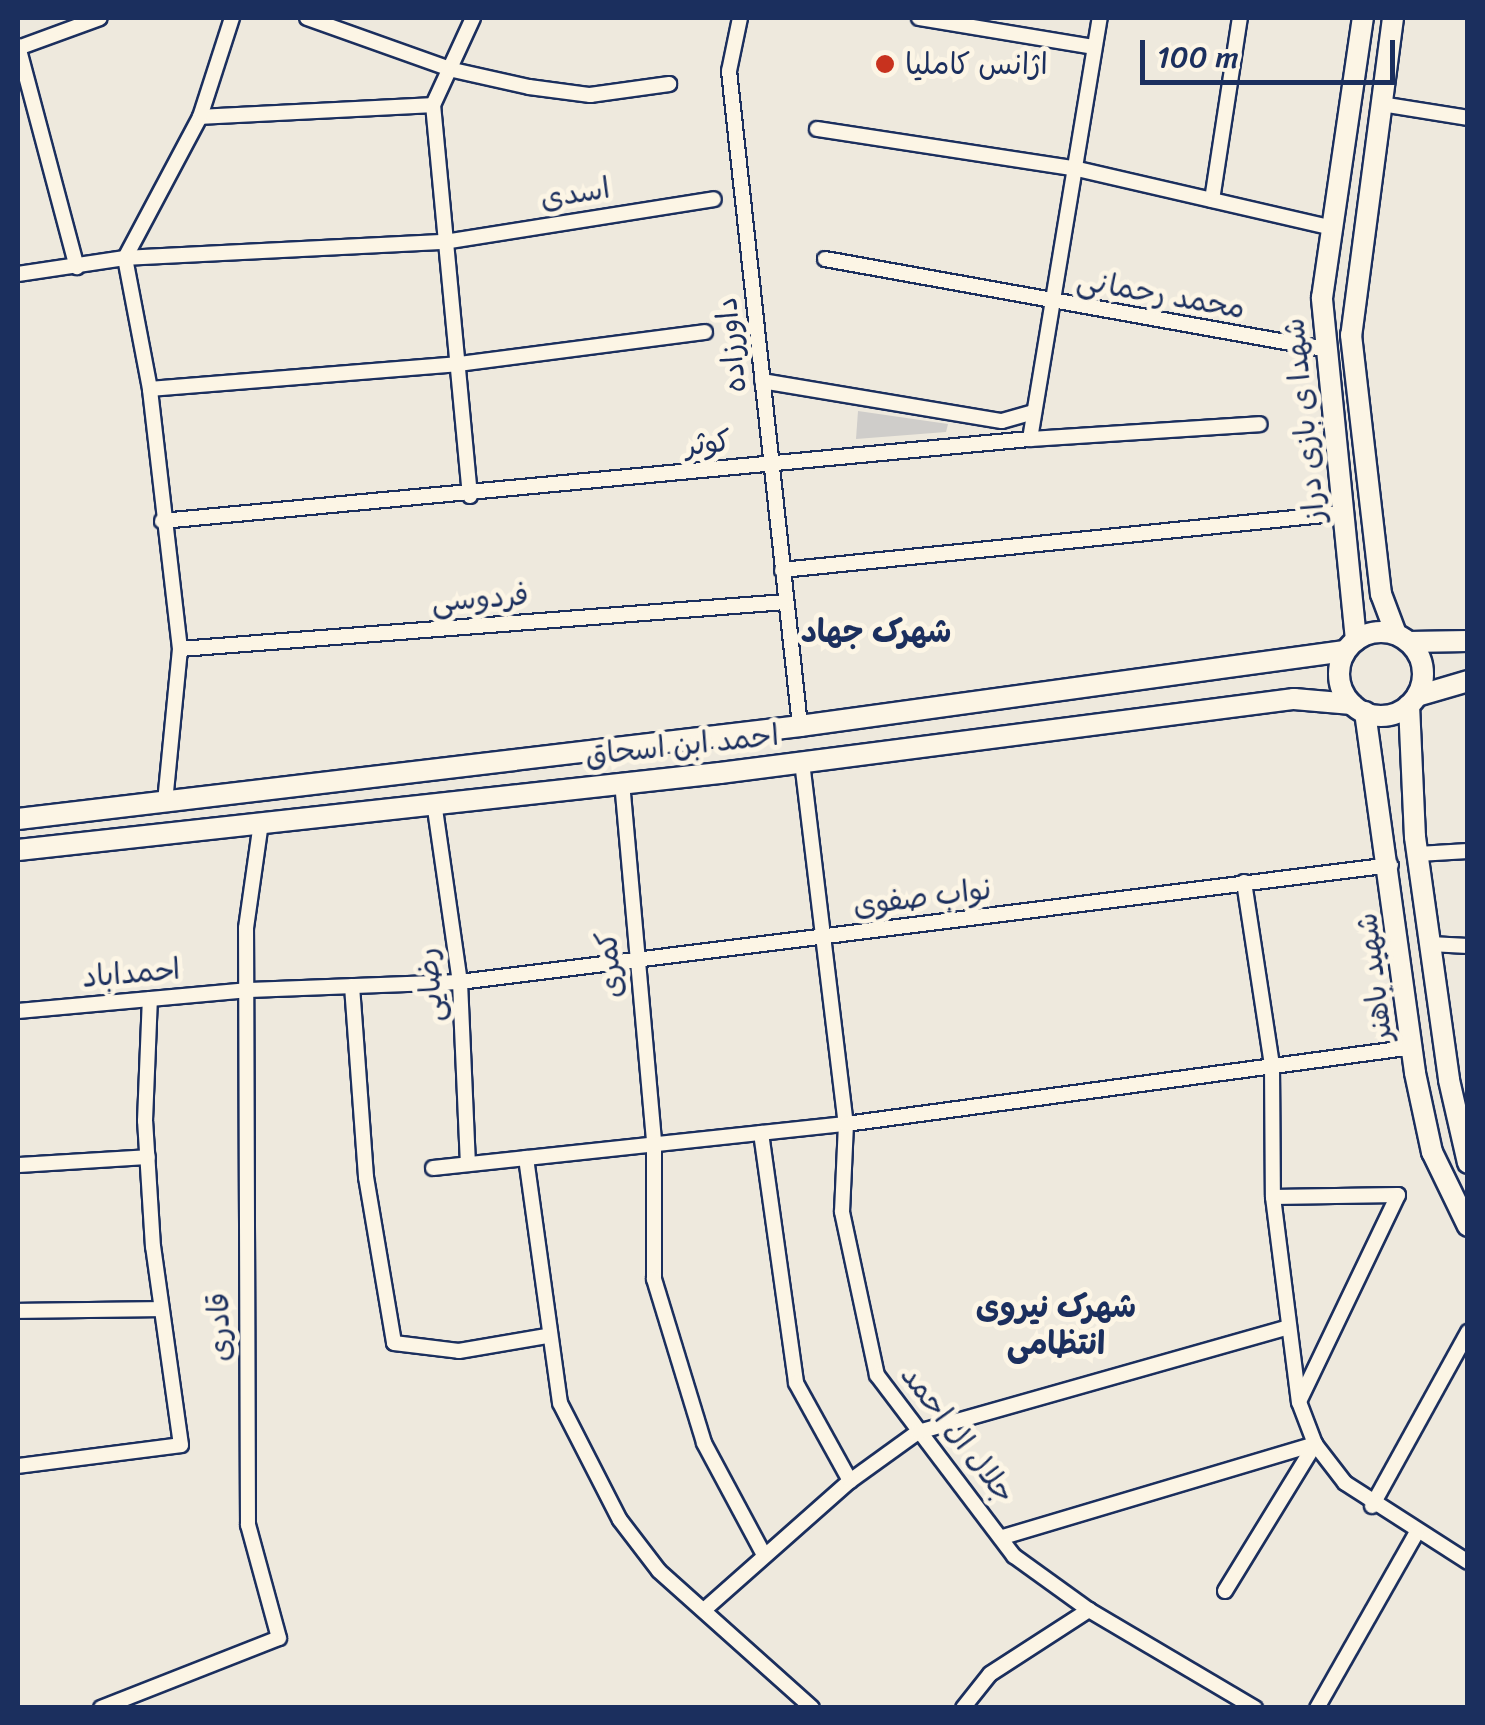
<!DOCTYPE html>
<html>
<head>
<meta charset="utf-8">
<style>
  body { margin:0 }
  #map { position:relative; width:1485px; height:1725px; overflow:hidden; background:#eee9dd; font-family:Sriracha,"Playpen Sans Arabic",sans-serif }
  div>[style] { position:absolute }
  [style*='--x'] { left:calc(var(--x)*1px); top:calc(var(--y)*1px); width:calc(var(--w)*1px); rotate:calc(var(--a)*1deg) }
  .green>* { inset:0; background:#cfcdca }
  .roads { filter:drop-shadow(2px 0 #1b2f5e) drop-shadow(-2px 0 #1b2f5e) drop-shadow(0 2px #1b2f5e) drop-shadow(0 -2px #1b2f5e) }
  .street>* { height:14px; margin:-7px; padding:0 7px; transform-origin:7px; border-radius:7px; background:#fcf5e5 }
  .secondary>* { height:20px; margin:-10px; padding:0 10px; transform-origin:10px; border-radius:10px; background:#fcf5e5 }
  .secondary>.ring { margin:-10px; padding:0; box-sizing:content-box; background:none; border:20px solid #fcf5e5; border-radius:50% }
  .dots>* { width:28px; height:28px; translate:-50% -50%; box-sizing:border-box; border:5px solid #fcf5e5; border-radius:50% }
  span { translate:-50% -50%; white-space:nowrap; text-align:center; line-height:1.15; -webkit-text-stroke:10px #fcf5e5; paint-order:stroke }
  .poi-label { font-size:30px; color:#1b2f5e }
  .left { translate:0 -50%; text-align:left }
  .street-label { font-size:30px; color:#1b2f5e }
  .neighbourhood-label { font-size:32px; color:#1b2f5e; font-weight:700 }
  .frame { position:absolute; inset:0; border:20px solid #1b2f5e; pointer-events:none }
  .scale { position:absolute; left:1140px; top:40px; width:255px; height:45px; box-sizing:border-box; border:5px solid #1b2f5e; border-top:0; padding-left:12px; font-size:30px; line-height:35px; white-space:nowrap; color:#1b2f5e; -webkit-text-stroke:8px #fcf5e5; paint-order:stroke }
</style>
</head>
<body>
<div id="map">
  <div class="green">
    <div style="clip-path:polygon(858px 411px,948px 424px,946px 432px,856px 439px)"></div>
  </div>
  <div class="roads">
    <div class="street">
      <div style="--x:307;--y:18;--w:155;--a:19.6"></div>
      <div style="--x:453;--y:70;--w:78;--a:12.6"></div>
      <div style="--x:529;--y:87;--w:62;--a:7.5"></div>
      <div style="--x:590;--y:95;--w:80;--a:-7.9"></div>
      <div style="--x:740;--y:18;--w:54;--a:101.7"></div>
      <div style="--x:729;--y:71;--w:659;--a:83.81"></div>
      <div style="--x:919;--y:18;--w:177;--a:9.4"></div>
      <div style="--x:18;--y:46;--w:229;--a:75.1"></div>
      <div style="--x:18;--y:48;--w:87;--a:-20.1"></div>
      <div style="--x:1381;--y:104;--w:88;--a:9.1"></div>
      <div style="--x:200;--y:117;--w:233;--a:-2.9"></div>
      <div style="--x:817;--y:129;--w:259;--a:8.7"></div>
      <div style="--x:1073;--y:168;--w:267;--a:13"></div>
      <div style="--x:1212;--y:200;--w:184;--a:-81.3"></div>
      <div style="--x:825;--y:259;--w:507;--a:10.22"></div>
      <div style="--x:18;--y:274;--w:108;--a:-8.5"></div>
      <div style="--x:125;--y:258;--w:319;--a:-2.9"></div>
      <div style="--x:444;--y:242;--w:273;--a:-9"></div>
      <div style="--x:762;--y:381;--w:243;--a:9.5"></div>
      <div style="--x:1002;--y:421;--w:33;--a:-16"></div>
      <div style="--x:150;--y:389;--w:310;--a:-4.6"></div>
      <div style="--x:459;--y:364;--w:248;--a:-7.4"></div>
      <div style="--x:1030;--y:439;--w:427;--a:-80.6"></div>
      <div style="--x:470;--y:496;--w:393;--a:-95.4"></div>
      <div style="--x:433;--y:105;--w:96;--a:-65.3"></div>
      <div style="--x:162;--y:521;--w:872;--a:-5.4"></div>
      <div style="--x:1030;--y:439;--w:230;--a:-3.7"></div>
      <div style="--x:782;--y:570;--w:564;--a:-5.8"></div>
      <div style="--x:180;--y:649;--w:607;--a:-4.44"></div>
      <div style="--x:802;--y:762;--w:365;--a:83.1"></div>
      <div style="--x:846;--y:1124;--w:88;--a:92.6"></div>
      <div style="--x:842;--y:1212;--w:167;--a:77.9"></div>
      <div style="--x:877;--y:1375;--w:227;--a:52.9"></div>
      <div style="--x:1014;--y:1556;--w:92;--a:35.8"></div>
      <div style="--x:1089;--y:1610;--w:193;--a:30.6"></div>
      <div style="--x:622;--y:782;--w:363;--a:84.9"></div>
      <div style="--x:654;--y:1144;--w:135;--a:90"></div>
      <div style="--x:654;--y:1279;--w:171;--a:73"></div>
      <div style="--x:704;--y:1443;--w:127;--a:61.8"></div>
      <div style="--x:165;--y:802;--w:154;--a:-84.4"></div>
      <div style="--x:180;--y:649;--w:262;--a:-96.6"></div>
      <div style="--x:150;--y:389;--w:133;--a:-100.8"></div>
      <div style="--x:125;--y:258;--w:160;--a:-62"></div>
      <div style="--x:200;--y:117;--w:104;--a:-72.1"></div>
      <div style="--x:434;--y:802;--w:182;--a:81.8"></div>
      <div style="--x:460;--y:982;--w:182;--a:87.5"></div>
      <div style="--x:1418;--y:854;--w:50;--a:-3.4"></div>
      <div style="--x:1244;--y:882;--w:186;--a:81.3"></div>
      <div style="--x:1272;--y:1066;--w:131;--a:89.6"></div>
      <div style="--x:1273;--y:1197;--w:207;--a:82.8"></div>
      <div style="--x:1299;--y:1402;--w:45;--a:69.1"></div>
      <div style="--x:1315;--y:1444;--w:49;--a:52.4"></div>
      <div style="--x:1345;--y:1483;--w:146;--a:32.7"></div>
      <div style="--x:1430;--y:944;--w:38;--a:3"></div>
      <div style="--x:352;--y:986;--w:192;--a:85.8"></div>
      <div style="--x:366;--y:1177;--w:168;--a:80.4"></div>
      <div style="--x:394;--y:1343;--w:65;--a:7"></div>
      <div style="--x:459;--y:1351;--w:89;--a:-9.7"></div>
      <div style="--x:18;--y:1011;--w:232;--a:-5.2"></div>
      <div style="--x:249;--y:990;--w:211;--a:-2.2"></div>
      <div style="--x:460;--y:982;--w:938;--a:-7.16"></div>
      <div style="--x:761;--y:1133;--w:252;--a:82"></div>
      <div style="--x:796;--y:1383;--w:112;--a:61.1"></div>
      <div style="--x:526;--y:1158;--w:247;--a:82.1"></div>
      <div style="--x:560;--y:1403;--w:131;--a:62.9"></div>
      <div style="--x:620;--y:1520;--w:64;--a:52.6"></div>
      <div style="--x:659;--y:1571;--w:205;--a:41.8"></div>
      <div style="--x:18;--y:1165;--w:130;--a:-3.5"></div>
      <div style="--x:433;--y:1168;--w:415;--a:-6.1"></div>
      <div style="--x:846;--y:1124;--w:572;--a:-7.73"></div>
      <div style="--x:1273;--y:1197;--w:125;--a:-0.9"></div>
      <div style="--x:1398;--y:1195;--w:229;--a:115.6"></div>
      <div style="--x:18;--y:1311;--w:141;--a:-0.8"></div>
      <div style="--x:18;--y:1466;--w:164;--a:-7.3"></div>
      <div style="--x:181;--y:1445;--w:200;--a:-98"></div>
      <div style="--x:153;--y:1247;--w:126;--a:-93.6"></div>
      <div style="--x:145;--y:1121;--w:122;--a:-87.7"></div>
      <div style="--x:1372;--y:1506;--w:199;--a:-61.1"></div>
      <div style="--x:1003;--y:1537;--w:326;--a:-16.6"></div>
      <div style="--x:1225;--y:1591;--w:172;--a:-58.5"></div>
      <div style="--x:704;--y:1610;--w:195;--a:-41.5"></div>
      <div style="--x:850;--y:1481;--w:84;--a:-35.8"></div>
      <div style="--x:918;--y:1432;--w:385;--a:-15.8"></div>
      <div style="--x:101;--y:1708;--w:191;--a:-21.5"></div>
      <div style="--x:279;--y:1638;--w:117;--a:-105.3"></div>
      <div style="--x:248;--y:1525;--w:597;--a:-90.19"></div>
      <div style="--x:246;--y:928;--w:107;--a:-81.9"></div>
      <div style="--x:963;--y:1708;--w:43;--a:-51.5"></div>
      <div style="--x:990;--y:1674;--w:118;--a:-32.9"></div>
      <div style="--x:1317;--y:1708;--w:200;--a:-60.4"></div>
    </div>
    <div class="secondary">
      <div style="--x:1393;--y:18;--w:320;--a:97.5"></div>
      <div style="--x:1351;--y:335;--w:261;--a:83.4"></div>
      <div style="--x:1381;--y:594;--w:43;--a:69.4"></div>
      <div class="ring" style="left:1339px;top:632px;width:64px;height:64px"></div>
      <div style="--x:1356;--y:640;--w:344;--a:-95.7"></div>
      <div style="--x:1322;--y:298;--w:283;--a:-81.7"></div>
      <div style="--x:1409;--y:642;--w:59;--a:-1"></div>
      <div style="--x:1417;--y:696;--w:53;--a:-16.4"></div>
      <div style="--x:1409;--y:705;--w:132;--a:87.4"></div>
      <div style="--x:1415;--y:837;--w:245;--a:82"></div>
      <div style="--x:1449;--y:1080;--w:85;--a:77.1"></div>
      <div style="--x:1365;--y:712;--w:364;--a:82.1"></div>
      <div style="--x:1415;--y:1073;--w:81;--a:77.9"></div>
      <div style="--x:1432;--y:1152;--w:82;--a:64.1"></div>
      <div style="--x:18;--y:819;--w:788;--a:-6.78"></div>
      <div style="--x:800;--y:726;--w:550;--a:-7.84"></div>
      <div style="--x:18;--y:850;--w:706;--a:-6.26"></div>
      <div style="--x:720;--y:773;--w:579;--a:-7.35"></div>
      <div style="--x:1294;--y:699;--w:58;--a:4.9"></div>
    </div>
  </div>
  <div class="dots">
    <div style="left:885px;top:64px;background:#c8321e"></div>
  </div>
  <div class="poi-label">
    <span class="left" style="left:905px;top:64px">اژانس کاملیا</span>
  </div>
  <div class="street-label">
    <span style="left:575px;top:193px;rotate:-9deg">اسدی</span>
    <span style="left:1161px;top:294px;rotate:10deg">محمد رحمانی</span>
    <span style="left:731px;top:345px;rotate:-96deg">داورزاده</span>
    <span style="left:1304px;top:420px;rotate:-96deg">شهدا ی بازی دراز</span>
    <span style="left:708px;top:443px;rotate:-6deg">کوثر</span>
    <span style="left:480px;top:598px;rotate:-4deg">فردوسی</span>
    <span style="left:682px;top:745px;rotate:-6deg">احمد ابن اسحاق</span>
    <span style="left:922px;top:897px;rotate:-7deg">نواب صفوی</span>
    <span style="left:609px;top:965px;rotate:-95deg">کمری</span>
    <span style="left:131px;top:973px;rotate:-5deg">احمداباد</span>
    <span style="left:1374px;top:977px;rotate:-97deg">شهید باهنر</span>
    <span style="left:430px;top:985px;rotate:-95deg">رضایی</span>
    <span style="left:219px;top:1327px;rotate:-91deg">قادری</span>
    <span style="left:958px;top:1434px;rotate:52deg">جلال ال احمد</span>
  </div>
  <div class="neighbourhood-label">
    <span style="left:876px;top:632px">شهرک جهاد</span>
    <span style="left:1056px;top:1326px">شهرک نیروی<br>انتظامی</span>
  </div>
  <div class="frame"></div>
  <div class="scale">100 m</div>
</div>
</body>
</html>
